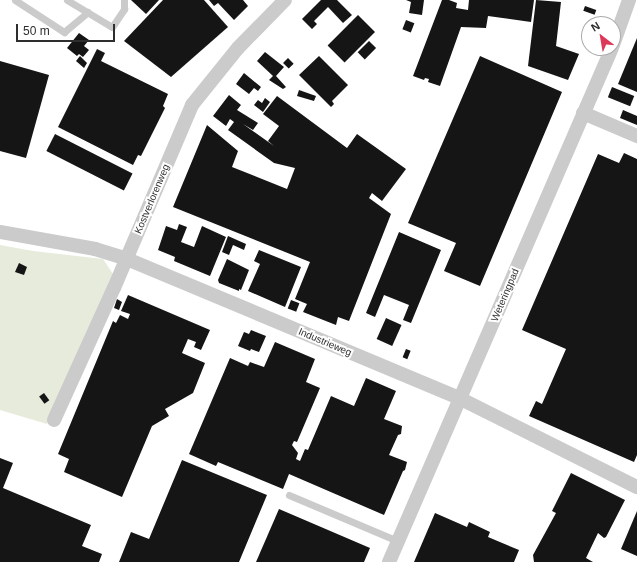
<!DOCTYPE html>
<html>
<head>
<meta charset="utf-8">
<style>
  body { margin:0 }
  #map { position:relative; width:637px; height:562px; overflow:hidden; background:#fff; font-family:Arial,sans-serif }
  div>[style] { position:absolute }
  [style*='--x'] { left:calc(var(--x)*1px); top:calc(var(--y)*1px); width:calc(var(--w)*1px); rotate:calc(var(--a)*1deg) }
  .green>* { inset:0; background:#e6ebdc }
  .building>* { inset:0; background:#151515; transform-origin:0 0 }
  .lane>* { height:7px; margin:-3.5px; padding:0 3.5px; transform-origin:3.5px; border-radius:3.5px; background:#cbcbcb }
  .street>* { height:14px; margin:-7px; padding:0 7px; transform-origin:7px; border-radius:7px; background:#cbcbcb }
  span { translate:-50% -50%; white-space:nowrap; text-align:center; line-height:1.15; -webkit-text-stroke:4px #fff; paint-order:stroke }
  .street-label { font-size:10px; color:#2e2e2e }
  .north { position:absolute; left:581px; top:16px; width:40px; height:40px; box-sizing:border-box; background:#fff; border:1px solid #ababab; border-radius:50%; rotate:329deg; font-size:11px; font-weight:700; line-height:16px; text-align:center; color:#2e2e2e }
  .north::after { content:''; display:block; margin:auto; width:14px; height:18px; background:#dd3859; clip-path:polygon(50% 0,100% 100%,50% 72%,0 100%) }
  .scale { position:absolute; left:16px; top:24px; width:99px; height:18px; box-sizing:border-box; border:2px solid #2e2e2e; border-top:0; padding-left:5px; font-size:12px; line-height:14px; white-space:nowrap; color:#2e2e2e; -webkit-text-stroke:3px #fff; paint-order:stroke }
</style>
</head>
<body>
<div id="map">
  <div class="green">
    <div style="clip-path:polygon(0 245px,33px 251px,103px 259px,113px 274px,47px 424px,0 410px)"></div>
  </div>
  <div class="building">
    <div style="clip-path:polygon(131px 0,159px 0,146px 14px)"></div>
    <div style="clip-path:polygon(163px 0,204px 0,228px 27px,171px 77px,124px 41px)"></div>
    <div style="clip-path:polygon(209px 0,243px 0,248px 6px,234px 20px,218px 3px,214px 6px)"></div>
    <div style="clip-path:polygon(321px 0,337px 0,352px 15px,343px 23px,328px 7px,314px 21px,317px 24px,312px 29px,302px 19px)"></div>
    <div style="clip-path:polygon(406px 0,424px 0,422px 15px,409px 13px,411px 2px)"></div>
    <div style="clip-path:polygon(442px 0,449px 0,457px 3px,456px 8px,468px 10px,469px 0,534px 0,531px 22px,488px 16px,486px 28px,461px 27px,440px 86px,428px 82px,429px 79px,425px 78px,424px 80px,413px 76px)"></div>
    <div style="clip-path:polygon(536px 0,561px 2px,556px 46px,579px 54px,568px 80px,528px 66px)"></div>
    <div style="left:585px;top:6px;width:12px;height:5px;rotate:20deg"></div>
    <div style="left:358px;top:15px;width:24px;height:43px;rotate:45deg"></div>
    <div style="left:406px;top:20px;width:9px;height:10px;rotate:21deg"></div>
    <div style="clip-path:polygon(79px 33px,89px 40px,84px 46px,89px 50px,83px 57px,79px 54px,77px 56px,67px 48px)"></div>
    <div style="clip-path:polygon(637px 38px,637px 92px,618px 84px)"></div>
    <div style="left:369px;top:41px;width:10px;height:16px;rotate:45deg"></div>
    <div style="clip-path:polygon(97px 49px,105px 53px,101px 61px,168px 94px,163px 106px,165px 108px,141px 156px,138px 155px,133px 165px,58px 127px)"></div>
    <div style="clip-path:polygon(265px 52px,284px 67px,276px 76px,286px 87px,283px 89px,269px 80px,273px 76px,257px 61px)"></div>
    <div style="clip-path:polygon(80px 56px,87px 63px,84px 68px,76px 61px)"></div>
    <div style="clip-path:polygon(319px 56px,348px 85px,332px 101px,334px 104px,331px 107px,299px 75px)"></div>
    <div style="clip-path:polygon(480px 56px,562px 92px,480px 286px,444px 271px,456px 243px,408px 223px)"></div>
    <div style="left:288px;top:58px;width:8px;height:7px;rotate:45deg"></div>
    <div style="clip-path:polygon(0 61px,49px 75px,26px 158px,0 151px)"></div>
    <div style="clip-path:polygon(244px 73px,261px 87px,258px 91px,254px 88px,249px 94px,236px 84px)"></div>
    <div style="left:612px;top:87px;width:24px;height:11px;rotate:22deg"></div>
    <div style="clip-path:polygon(299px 90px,316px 96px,314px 101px,297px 96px)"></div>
    <div style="clip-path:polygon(229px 95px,241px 105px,237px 110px,258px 123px,253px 130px,243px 124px,274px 146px,268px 141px,279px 126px,263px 114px,277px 96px,347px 148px,357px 134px,406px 169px,382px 201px,372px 193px,369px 198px,391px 214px,349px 321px,338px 317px,336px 325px,303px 312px,307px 304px,295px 299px,310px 262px,173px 207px,207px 125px,238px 151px,232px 167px,287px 189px,295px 168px,274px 163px,228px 130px,234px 122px,230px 119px,226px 126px,213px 116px)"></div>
    <div style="clip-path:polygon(265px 98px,270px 102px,263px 112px,254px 105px,258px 100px,262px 103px)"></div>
    <div style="clip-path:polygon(623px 110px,637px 116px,637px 125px,620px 118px)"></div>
    <div style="left:55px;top:134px;width:87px;height:19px;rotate:27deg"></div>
    <div style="clip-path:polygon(624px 153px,637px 159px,637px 455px,634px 462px,529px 416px,536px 401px,542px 404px,566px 349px,522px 330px,598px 154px,619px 163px)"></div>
    <div style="clip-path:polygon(179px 224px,187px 227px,181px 242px,194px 247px,202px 226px,226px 237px,210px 276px,174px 261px,175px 257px,158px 250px,166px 226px,177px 230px)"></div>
    <div style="clip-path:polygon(399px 232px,441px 250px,411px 323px,403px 320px,409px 305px,384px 295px,375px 317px,366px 313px)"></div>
    <div style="clip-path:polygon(228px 236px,246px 244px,244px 250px,233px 245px,229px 255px,222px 252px)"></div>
    <div style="clip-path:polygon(259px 250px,301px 267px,285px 307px,248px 291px,260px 264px,254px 261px)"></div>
    <div style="clip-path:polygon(227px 259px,249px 270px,241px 290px,239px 289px,239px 291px,219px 283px,218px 280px)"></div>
    <div style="clip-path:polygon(19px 263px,27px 267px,24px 275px,15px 272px)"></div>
    <div style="clip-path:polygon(128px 295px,210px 330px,201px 350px,194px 347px,196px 342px,188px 339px,182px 353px,205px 363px,193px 393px,165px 409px,169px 416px,152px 426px,122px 497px,64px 472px,69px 459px,58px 454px,113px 321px,116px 323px,120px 315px,128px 319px,130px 314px,121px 311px)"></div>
    <div style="clip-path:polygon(117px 299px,122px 302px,119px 310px,114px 308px)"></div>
    <div style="left:291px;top:300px;width:9px;height:9px;rotate:21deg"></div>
    <div style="left:386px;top:318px;width:17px;height:23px;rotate:24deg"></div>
    <div style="clip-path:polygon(251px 330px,266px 336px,259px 352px,251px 349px,250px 351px,238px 346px,244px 332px,249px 334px)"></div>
    <div style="clip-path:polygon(275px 342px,315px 359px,306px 382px,320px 388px,297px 442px,294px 441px,292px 445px,298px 453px,296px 459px,300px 461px,305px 449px,308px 450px,331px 396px,354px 406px,366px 378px,396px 391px,384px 419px,402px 426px,401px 434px,398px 435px,389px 455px,407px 462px,405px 470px,403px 471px,384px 515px,289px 474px,283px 489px,218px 462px,216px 466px,189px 454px,230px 358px,248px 366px,250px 362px,264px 367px)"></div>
    <div style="left:406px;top:349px;width:5px;height:9px;rotate:22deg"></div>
    <div style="left:44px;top:393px;width:9px;height:6px;rotate:54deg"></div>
    <div style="clip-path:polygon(0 458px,13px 463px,3px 488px,91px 525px,82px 546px,102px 554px,99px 562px,0 562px)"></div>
    <div style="clip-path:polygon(182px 460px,267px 495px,239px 562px,119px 562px,131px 532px,149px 539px)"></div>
    <div style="clip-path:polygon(571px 473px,625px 500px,606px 537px,604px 538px,598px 533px,586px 558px,593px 562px,534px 562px,533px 555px,556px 513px,552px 511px)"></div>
    <div style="clip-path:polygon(279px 509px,370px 548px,364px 562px,256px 562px)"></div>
    <div style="clip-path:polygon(637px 511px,637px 556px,621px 549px)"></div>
    <div style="clip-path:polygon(435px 513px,467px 527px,469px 522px,490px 532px,488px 537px,519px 550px,514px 562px,414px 562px)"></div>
  </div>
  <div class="lane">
    <div style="--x:15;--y:0;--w:59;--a:33.1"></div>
    <div style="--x:64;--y:32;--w:31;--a:-40"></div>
    <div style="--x:67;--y:0;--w:52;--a:31"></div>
    <div style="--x:112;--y:27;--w:22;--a:-56"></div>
    <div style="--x:124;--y:9;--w:9;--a:-90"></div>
    <div style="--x:289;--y:495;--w:118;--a:22.9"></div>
  </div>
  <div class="street">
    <div style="--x:613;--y:45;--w:48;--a:-70.4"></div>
    <div style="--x:583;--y:113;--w:59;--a:23.1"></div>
    <div style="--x:0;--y:232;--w:97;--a:10.1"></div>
    <div style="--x:95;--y:249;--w:34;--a:17"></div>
    <div style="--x:127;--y:259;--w:362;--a:22.7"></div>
    <div style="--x:461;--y:399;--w:197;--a:26.6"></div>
    <div style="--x:54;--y:420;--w:145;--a:-65.6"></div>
    <div style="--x:114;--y:288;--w:199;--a:-66.9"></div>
    <div style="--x:192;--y:105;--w:73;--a:-51.1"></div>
    <div style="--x:238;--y:48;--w:67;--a:-45.6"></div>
    <div style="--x:389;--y:562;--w:560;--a:-66.55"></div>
  </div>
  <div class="street-label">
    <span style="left:152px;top:199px;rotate:-67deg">Kostverlorenweg</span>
    <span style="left:505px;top:295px;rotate:-67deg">Weteringpad</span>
    <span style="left:325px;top:342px;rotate:23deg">Industrieweg</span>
  </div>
  <div class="north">N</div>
  <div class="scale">50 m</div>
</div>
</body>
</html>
